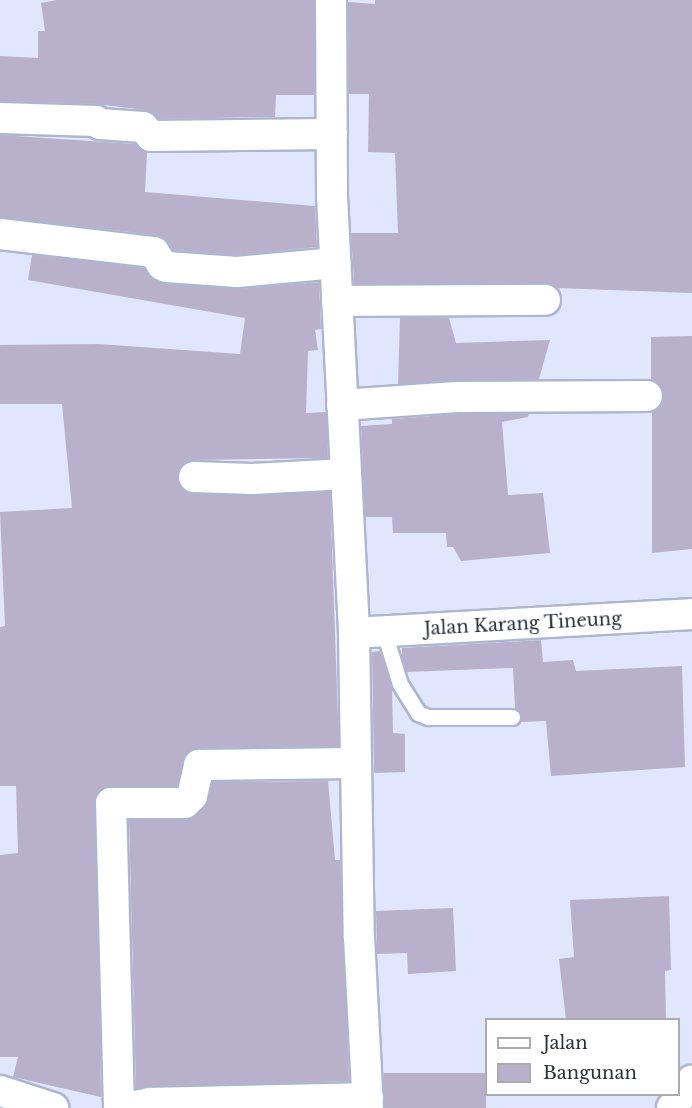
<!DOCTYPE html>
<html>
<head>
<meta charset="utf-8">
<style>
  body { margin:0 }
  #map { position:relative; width:692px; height:1108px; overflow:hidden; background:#dfe6fd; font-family:"Libre Baskerville",serif }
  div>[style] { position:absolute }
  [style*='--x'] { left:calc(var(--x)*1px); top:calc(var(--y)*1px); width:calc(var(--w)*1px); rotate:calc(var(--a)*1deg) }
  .building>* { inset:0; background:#b9b1cc; transform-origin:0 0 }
  .roads { filter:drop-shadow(2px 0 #adb5d0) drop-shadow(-2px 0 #adb5d0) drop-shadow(0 2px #adb5d0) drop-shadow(0 -2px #adb5d0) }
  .service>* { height:15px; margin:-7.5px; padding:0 7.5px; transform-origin:7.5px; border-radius:7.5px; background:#fff }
  .minor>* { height:30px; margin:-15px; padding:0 15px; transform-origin:15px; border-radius:15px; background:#fff }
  span { translate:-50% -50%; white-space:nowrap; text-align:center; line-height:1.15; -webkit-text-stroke:4.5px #fff; paint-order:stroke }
  .street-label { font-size:18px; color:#2c303a }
  .legend { position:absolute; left:485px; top:1018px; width:195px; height:78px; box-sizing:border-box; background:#fff; border:2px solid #abacb0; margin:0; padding:8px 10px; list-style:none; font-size:18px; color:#2c303a }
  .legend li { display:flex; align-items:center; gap:12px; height:30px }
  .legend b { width:30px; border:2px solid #abacb0 }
</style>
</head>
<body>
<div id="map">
  <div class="building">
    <div style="clip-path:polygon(57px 0,314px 0,314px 95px,276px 95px,275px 117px,159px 119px,144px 110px,97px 104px,0 101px,0 56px,38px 58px,38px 31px,45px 31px,41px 3px)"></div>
    <div style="clip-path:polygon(375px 0,692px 0,692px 293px,557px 288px,545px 283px,354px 284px,351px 233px,398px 233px,395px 153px,368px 152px,369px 94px,349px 94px,348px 2px,375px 4px)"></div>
    <div style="clip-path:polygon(0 135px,135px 144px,147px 153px,145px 192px,315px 206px,317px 247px,237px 255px,173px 250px,156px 235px,0 217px)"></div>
    <div style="clip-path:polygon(32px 255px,144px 268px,155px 281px,166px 284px,239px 289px,319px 282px,321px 329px,315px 330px,318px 350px,308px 351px,306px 413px,326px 412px,328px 458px,194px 460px,180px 467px,177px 477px,184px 491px,193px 494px,330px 492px,339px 746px,198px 748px,185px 755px,177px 786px,111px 786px,96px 794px,101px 1097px,13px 1077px,18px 1057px,0 1057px,0 855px,18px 853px,16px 786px,0 786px,0 627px,5px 626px,0 512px,72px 508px,62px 404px,0 404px,0 345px,98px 344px,240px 354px,245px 318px,28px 280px)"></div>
    <div style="clip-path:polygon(400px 318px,449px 318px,456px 343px,550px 340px,539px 379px,398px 384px)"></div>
    <div style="clip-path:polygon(692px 336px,692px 549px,652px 553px,652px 412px,662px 405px,664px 395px,662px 387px,651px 380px,651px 337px)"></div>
    <div style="clip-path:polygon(458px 414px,529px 414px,528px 417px,502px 422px,508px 495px,543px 493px,550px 553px,461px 561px,453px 547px,447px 547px,446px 533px,393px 533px,392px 517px,365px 517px,361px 426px,392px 424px,392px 419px)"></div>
    <div style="clip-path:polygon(541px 640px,543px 662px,573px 660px,576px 671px,682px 666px,685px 767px,551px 776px,546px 721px,520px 722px,521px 713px,515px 708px,513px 668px,406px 672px,402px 657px,402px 648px)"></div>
    <div style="clip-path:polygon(380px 651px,392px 689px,393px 733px,405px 734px,405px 772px,374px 773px,372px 652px)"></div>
    <div style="clip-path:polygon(328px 781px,335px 860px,340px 860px,349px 1081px,136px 1088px,129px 820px,192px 819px,205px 808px,213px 782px)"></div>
    <div style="clip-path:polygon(669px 896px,671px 970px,665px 971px,666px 1020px,566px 1020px,559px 959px,574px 957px,570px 900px)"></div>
    <div style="clip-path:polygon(453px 908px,456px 971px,408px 974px,407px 953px,377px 954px,376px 911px)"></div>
    <div style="left:486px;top:1073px;width:35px;height:102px;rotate:90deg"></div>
  </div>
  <div class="roads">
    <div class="service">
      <div style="--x:384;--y:632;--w:54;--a:72.9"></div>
      <div style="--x:400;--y:684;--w:34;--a:58"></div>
      <div style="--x:418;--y:713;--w:11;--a:22"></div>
      <div style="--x:428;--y:717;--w:84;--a:0"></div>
    </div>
    <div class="minor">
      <div style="--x:331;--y:0;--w:196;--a:89.7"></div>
      <div style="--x:332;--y:196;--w:438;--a:87.1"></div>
      <div style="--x:354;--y:633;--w:304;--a:89.1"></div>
      <div style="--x:359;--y:937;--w:171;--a:87"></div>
      <div style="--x:0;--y:118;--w:96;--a:1.8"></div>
      <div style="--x:96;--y:121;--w:5;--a:37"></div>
      <div style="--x:100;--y:124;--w:43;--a:4"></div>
      <div style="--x:143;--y:127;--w:12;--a:48"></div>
      <div style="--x:151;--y:136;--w:181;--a:-0.6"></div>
      <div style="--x:0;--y:234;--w:155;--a:6.7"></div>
      <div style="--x:154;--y:252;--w:15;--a:58"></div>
      <div style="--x:162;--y:265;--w:5;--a:22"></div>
      <div style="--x:167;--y:267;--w:70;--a:4.1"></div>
      <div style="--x:237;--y:272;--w:99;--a:-5.2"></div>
      <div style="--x:337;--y:301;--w:208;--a:-0.3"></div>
      <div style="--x:342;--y:405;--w:115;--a:-4"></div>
      <div style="--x:457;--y:397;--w:190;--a:-0.3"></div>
      <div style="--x:194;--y:477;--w:58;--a:2"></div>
      <div style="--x:252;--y:479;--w:94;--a:-3"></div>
      <div style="--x:354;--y:633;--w:339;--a:-3.2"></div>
      <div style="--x:0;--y:1091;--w:56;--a:17.8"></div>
      <div style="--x:119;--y:1108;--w:305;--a:-91.5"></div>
      <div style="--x:111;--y:803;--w:74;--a:0"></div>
      <div style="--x:185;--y:803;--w:10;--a:-45"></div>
      <div style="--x:192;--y:796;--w:32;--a:-77"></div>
      <div style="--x:199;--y:765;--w:156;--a:-0.7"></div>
      <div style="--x:123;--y:1108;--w:27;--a:-10"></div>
      <div style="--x:150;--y:1103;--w:218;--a:-1.3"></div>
      <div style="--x:672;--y:1108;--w:34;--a:-54"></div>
    </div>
  </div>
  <div class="street-label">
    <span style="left:523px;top:624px;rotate:-3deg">Jalan Karang Tineung</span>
  </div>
  <ul class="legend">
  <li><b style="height:8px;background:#fff"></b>Jalan</li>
  <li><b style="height:16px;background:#b9b1cc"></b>Bangunan</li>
  </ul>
</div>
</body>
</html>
